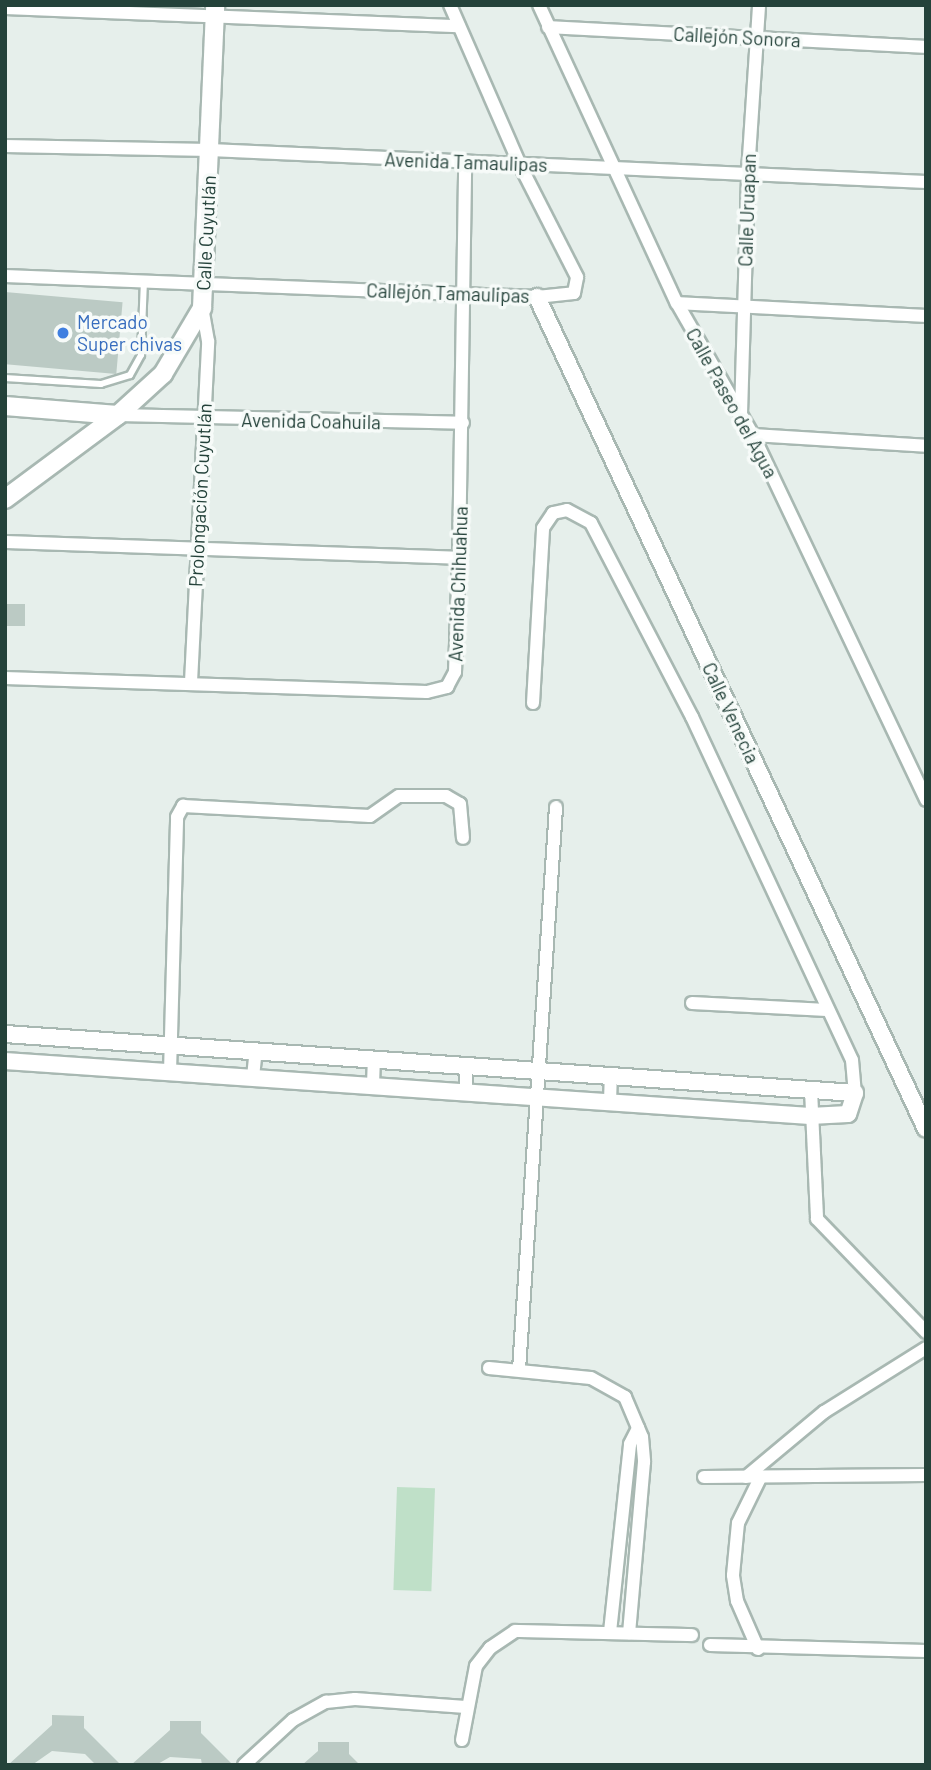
<!DOCTYPE html>
<html>
<head>
<meta charset="utf-8">
<style>
  body { margin:0 }
  #map { position:relative; width:931px; height:1770px; overflow:hidden; background:#e6efeb; font-family:Barlow,sans-serif }
  div>[style] { position:absolute }
  [style*='--x'] { left:calc(var(--x)*1px); top:calc(var(--y)*1px); width:calc(var(--w)*1px); rotate:calc(var(--a)*1deg) }
  .green>* { inset:0; background:#bfe0c8; transform-origin:0 0 }
  .building>* { inset:0; background:#bbcac4; transform-origin:0 0 }
  .roads { filter:drop-shadow(2px 0 #a8b8b2) drop-shadow(-2px 0 #a8b8b2) drop-shadow(0 2px #a8b8b2) drop-shadow(0 -2px #a8b8b2) }
  .service>* { height:6px; margin:-3px; padding:0 3px; transform-origin:3px; border-radius:3px; background:#fff }
  .minor>* { height:12px; margin:-6px; padding:0 6px; transform-origin:6px; border-radius:6px; background:#fff }
  .tertiary>* { height:16px; margin:-8px; padding:0 8px; transform-origin:8px; border-radius:8px; background:#fff }
  .secondary>* { height:18px; margin:-9px; padding:0 9px; transform-origin:9px; border-radius:9px; background:#fff }
  .dots>* { width:19px; height:19px; translate:-50% -50%; box-sizing:border-box; border:4px solid #f7fbf9; border-radius:50% }
  span { translate:-50% -50%; white-space:nowrap; text-align:center; line-height:1.15; -webkit-text-stroke:7px #f7fbf9; paint-order:stroke }
  .street-label { font-size:19px; color:#24423a }
  .shop-label { font-size:19px; color:#366cbe }
  .left { translate:0 -50%; text-align:left }
  .frame { position:absolute; inset:0; border:7px solid #24423a; pointer-events:none }
</style>
</head>
<body>
<div id="map">
  <div class="green">
    <div style="left:397px;top:1487px;width:38px;height:103px;rotate:2deg"></div>
  </div>
  <div class="building">
    <div style="left:5px;top:292px;width:118px;height:72px;rotate:5deg"></div>
    <div style="left:5px;top:604px;width:20px;height:22px"></div>
    <div style="clip-path:polygon(52px 1715px,84px 1716px,84px 1728px,121px 1765px,96px 1765px,85px 1754px,52px 1751px,32px 1765px,8px 1765px,52px 1725px)"></div>
    <div style="clip-path:polygon(170px 1721px,201px 1721px,201px 1733px,233px 1765px,202px 1765px,201px 1759px,170px 1757px,156px 1765px,131px 1765px,170px 1730px)"></div>
    <div style="clip-path:polygon(318px 1742px,349px 1742px,349px 1754px,360px 1765px,302px 1765px,318px 1751px)"></div>
  </div>
  <div class="roads">
    <div class="service">
      <div style="--x:5;--y:378;--w:96;--a:3.6"></div>
      <div style="--x:101;--y:384;--w:30;--a:-17"></div>
      <div style="--x:130;--y:375;--w:23;--a:-61"></div>
      <div style="--x:141;--y:355;--w:74;--a:-87.7"></div>
    </div>
    <div class="minor">
      <div style="--x:539;--y:5;--w:328;--a:65.2"></div>
      <div style="--x:677;--y:303;--w:152;--a:60.1"></div>
      <div style="--x:753;--y:435;--w:404;--a:64.6"></div>
      <div style="--x:5;--y:8;--w:454;--a:2.3"></div>
      <div style="--x:548;--y:27;--w:379;--a:3"></div>
      <div style="--x:5;--y:146;--w:205;--a:1.1"></div>
      <div style="--x:210;--y:150;--w:717;--a:2.56"></div>
      <div style="--x:5;--y:276;--w:532;--a:2.26"></div>
      <div style="--x:537;--y:297;--w:37;--a:-6"></div>
      <div style="--x:574;--y:293;--w:16;--a:-79"></div>
      <div style="--x:577;--y:277;--w:126;--a:-117"></div>
      <div style="--x:520;--y:165;--w:175;--a:-113.6"></div>
      <div style="--x:677;--y:303;--w:249;--a:3"></div>
      <div style="--x:741;--y:414;--w:242;--a:-88.3"></div>
      <div style="--x:748;--y:172;--w:167;--a:-86.2"></div>
      <div style="--x:118;--y:415;--w:345;--a:1.3"></div>
      <div style="--x:753;--y:435;--w:173;--a:3.6"></div>
      <div style="--x:5;--y:542;--w:454;--a:2"></div>
      <div style="--x:5;--y:678;--w:422;--a:1.9"></div>
      <div style="--x:427;--y:692;--w:21;--a:-14"></div>
      <div style="--x:447;--y:687;--w:17;--a:-62"></div>
      <div style="--x:455;--y:672;--w:114;--a:-88"></div>
      <div style="--x:459;--y:558;--w:395;--a:-89.1"></div>
      <div style="--x:191;--y:682;--w:341;--a:-87.1"></div>
      <div style="--x:208;--y:341;--w:34;--a:-100"></div>
      <div style="--x:533;--y:703;--w:175;--a:-86.7"></div>
      <div style="--x:543;--y:528;--w:18;--a:-56"></div>
      <div style="--x:553;--y:513;--w:14;--a:-12"></div>
      <div style="--x:567;--y:510;--w:27;--a:28"></div>
      <div style="--x:591;--y:523;--w:219;--a:62.5"></div>
      <div style="--x:692;--y:717;--w:378;--a:65"></div>
      <div style="--x:852;--y:1060;--w:33;--a:85"></div>
      <div style="--x:692;--y:1003;--w:135;--a:3"></div>
      <div style="--x:170;--y:1072;--w:255;--a:-88.4"></div>
      <div style="--x:177;--y:817;--w:13;--a:-61"></div>
      <div style="--x:183;--y:806;--w:187;--a:3.1"></div>
      <div style="--x:370;--y:816;--w:35;--a:-35"></div>
      <div style="--x:399;--y:796;--w:47;--a:0"></div>
      <div style="--x:446;--y:796;--w:16;--a:30"></div>
      <div style="--x:460;--y:804;--w:34;--a:85"></div>
      <div style="--x:253;--y:1077;--w:27;--a:-84"></div>
      <div style="--x:373;--y:1085;--w:27;--a:-88"></div>
      <div style="--x:811;--y:1090;--w:129;--a:87.3"></div>
      <div style="--x:817;--y:1219;--w:157;--a:46"></div>
      <div style="--x:466;--y:1091;--w:27;--a:-90"></div>
      <div style="--x:610;--y:1101;--w:27;--a:-88"></div>
      <div style="--x:489;--y:1368;--w:102;--a:5.6"></div>
      <div style="--x:591;--y:1378;--w:39;--a:29"></div>
      <div style="--x:625;--y:1397;--w:43;--a:67"></div>
      <div style="--x:642;--y:1437;--w:25;--a:85"></div>
      <div style="--x:644;--y:1462;--w:172;--a:95"></div>
      <div style="--x:519;--y:1370;--w:564;--a:-86.24"></div>
      <div style="--x:704;--y:1477;--w:222;--a:-0.5"></div>
      <div style="--x:746;--y:1477;--w:102;--a:-39.8"></div>
      <div style="--x:824;--y:1412;--w:120;--a:-32.1"></div>
      <div style="--x:610;--y:1632;--w:189;--a:-83.9"></div>
      <div style="--x:630;--y:1444;--w:18;--a:-63"></div>
      <div style="--x:710;--y:1645;--w:216;--a:1.6"></div>
      <div style="--x:758;--y:1649;--w:52;--a:-113.6"></div>
      <div style="--x:737;--y:1601;--w:26;--a:-99"></div>
      <div style="--x:733;--y:1575;--w:52;--a:-84.5"></div>
      <div style="--x:738;--y:1523;--w:52;--a:-63.9"></div>
      <div style="--x:462;--y:1740;--w:75;--a:-79.3"></div>
      <div style="--x:476;--y:1666;--w:23;--a:-52"></div>
      <div style="--x:490;--y:1648;--w:30;--a:-34"></div>
      <div style="--x:515;--y:1631;--w:177;--a:1.3"></div>
      <div style="--x:244;--y:1765;--w:67;--a:-42.6"></div>
      <div style="--x:293;--y:1720;--w:38;--a:-29"></div>
      <div style="--x:326;--y:1702;--w:29;--a:-6"></div>
      <div style="--x:355;--y:1699;--w:111;--a:4.1"></div>
    </div>
    <div class="tertiary">
      <div style="--x:537;--y:297;--w:918;--a:64.94"></div>
      <div style="--x:5;--y:1034;--w:852;--a:3.97"></div>
      <div style="--x:855;--y:1093;--w:22;--a:108"></div>
      <div style="--x:848;--y:1114;--w:38;--a:177"></div>
      <div style="--x:810;--y:1116;--w:807;--a:-176.09"></div>
    </div>
    <div class="secondary">
      <div style="--x:5;--y:406;--w:113;--a:4.6"></div>
      <div style="--x:5;--y:499;--w:141;--a:-36.6"></div>
      <div style="--x:118;--y:415;--w:61;--a:-42.3"></div>
      <div style="--x:163;--y:374;--w:77;--a:-59.4"></div>
      <div style="--x:202;--y:308;--w:303;--a:-87.5"></div>
    </div>
  </div>
  <div class="dots">
    <div style="left:63px;top:333px;background:#3f7fe0"></div>
  </div>
  <div class="street-label">
    <span style="left:737px;top:37px;rotate:3deg">Callejón Sonora</span>
    <span style="left:466px;top:162px;rotate:2deg">Avenida Tamaulipas</span>
    <span style="left:747px;top:210px;rotate:-88deg">Calle Uruapan</span>
    <span style="left:206px;top:233px;rotate:-87deg">Calle Cuyutlán</span>
    <span style="left:448px;top:293px;rotate:2deg">Callejón Tamaulipas</span>
    <span style="left:732px;top:403px;rotate:61deg">Calle Paseo del Agua</span>
    <span style="left:311px;top:421px;rotate:1deg">Avenida Coahuila</span>
    <span style="left:200px;top:495px;rotate:-87deg">Prolongación Cuyutlán</span>
    <span style="left:458px;top:584px;rotate:-88deg">Avenida Chihuahua</span>
    <span style="left:731px;top:713px;rotate:65deg">Calle Venecia</span>
  </div>
  <div class="shop-label">
    <span class="left" style="left:77px;top:333px">Mercado<br>Super chivas</span>
  </div>
  <div class="frame"></div>
</div>
</body>
</html>
